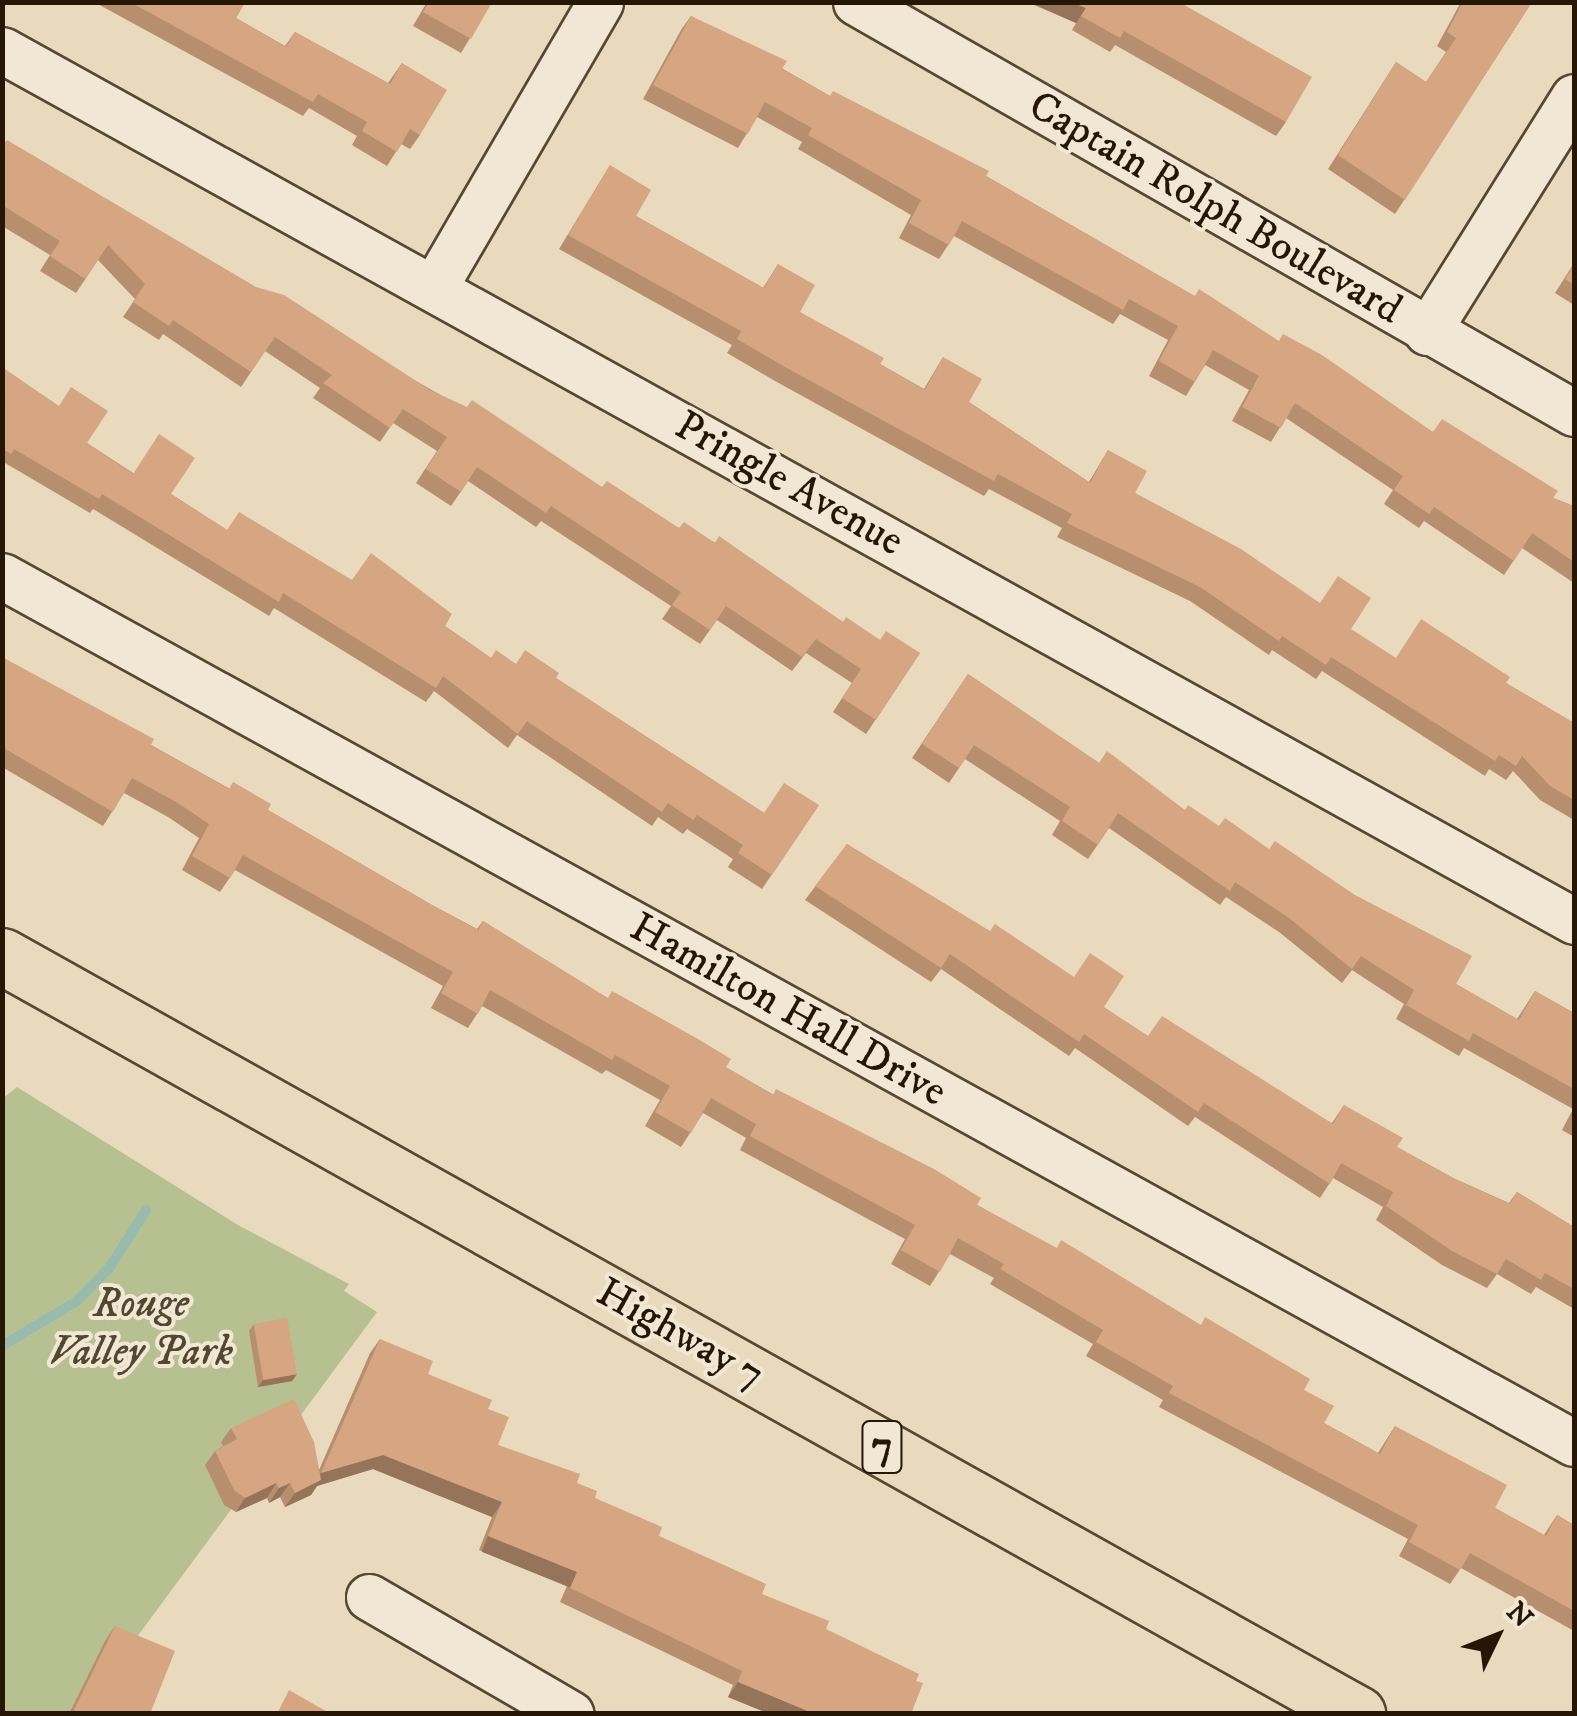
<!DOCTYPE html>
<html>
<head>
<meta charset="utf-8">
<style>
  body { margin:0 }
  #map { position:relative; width:1577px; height:1716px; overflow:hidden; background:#e9dabd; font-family:"IM FELL DW Pica",serif }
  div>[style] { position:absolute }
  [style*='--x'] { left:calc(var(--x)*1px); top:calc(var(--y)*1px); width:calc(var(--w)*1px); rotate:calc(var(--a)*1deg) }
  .green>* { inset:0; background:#b6c091 }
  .stream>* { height:10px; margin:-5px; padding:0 5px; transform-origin:5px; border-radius:5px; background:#98bbad }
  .roads { filter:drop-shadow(2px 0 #574733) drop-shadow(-2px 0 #574733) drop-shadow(0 2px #574733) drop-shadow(0 -2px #574733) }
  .minor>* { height:45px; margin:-22.5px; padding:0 22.5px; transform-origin:22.5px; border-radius:22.5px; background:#f1e7d4 }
  .major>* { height:55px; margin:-27.5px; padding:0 27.5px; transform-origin:27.5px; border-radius:27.5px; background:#e9dabd }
  .wall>* { inset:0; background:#b78f6f }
  .shaded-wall>* { inset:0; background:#95745a; transform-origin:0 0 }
  .building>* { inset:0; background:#d5a681; transform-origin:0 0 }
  span { translate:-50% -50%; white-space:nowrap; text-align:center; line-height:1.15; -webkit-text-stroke:8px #f1e7d4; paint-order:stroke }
  .shield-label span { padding:2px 8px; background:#f1e7d4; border:2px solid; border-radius:8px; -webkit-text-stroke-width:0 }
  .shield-label { font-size:40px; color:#261605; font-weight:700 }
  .street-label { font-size:42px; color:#261605 }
  .park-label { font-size:42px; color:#51492f; font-style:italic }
  .frame { position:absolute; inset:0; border:5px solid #261605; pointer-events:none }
  .north { position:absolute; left:1447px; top:1586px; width:100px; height:100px; -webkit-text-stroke:8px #f1e7d4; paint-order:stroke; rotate:47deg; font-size:28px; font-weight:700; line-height:40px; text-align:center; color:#261605 }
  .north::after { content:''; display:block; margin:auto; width:35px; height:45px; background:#261605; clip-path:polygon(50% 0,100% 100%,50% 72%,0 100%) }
</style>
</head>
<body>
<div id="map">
  <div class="green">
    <div style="clip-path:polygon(17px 1087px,238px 1225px,349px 1284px,344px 1291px,377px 1312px,97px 1691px,87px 1713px,3px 1713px,2px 1099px)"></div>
  </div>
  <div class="stream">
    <div style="--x:2;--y:1346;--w:87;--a:-31"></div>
    <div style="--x:77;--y:1301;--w:47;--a:-45.9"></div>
    <div style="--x:110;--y:1267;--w:67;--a:-57.7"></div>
  </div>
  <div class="roads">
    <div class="minor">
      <div style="--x:856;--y:2;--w:827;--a:29.79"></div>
      <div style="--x:2;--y:50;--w:1797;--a:28.99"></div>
      <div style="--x:435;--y:286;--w:328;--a:-59.8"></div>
      <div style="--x:1427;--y:332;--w:277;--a:-58"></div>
      <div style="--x:2;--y:576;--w:1795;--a:28.88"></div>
      <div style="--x:369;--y:1597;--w:233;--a:30.1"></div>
    </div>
    <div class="major">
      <div style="--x:2;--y:956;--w:1553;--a:29.22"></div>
    </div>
  </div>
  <div class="wall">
    <div style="clip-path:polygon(94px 2px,245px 2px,236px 18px,285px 46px,295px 32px,388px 83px,402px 63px,420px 135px,410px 149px,401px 144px,387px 166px,352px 145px,357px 136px,309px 108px,303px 116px)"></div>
    <div style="clip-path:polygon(427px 2px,492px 2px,461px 53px,413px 26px)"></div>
    <div style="clip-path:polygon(1027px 2px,1179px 2px,1286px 122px,1276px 136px,1115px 45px,1110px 52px,1072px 30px,1076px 23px)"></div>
    <div style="clip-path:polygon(1461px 2px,1532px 2px,1395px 214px,1328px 169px,1396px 62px,1426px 82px,1446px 52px,1437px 46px)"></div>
    <div style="clip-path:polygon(691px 16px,830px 96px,986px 176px,1194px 296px,1278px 341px,1433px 432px,1553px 498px,1574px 506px,1574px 583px,1522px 548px,1504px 575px,1424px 521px,1419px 528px,1384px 504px,1393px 490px,1286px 418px,1271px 442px,1232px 421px,1249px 390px,1205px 365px,1186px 396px,1149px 376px,1168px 340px,1120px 314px,1113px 324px,954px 236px,939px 259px,899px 238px,911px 215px,798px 149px,802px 142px,757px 117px,738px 148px,643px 99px,681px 30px)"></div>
    <div style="clip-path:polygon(2px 145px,602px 487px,679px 528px,714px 542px,843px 622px,880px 640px,920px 653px,866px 734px,833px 712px,852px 683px,806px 653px,792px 671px,717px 620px,700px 644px,662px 619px,671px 606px,541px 521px,536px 527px,468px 481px,451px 506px,416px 483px,437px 451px,393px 423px,380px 442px,313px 398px,320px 388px,265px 351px,241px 387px,163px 334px,159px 340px,123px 317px,135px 299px,98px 260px,76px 293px,40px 271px,50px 255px,2px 226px)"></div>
    <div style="clip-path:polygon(610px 165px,636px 216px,763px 288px,778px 264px,800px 312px,880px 364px,924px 389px,943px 357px,969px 402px,1089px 482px,1108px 450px,1135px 493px,1395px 658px,1506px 683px,1574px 723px,1574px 820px,1540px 800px,1513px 771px,1506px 780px,1489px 769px,1485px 776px,1322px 671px,1316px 679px,1272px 650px,1269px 655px,1190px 601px,1057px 537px,1062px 528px,989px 489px,984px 496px,775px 381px,727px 353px,732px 345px,559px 249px)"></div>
    <div style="clip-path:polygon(1574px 263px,1574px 305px,1555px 293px)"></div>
    <div style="clip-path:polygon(2px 367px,87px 443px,133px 473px,171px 494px,227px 530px,352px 580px,445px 626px,491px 658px,516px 664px,556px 678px,764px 813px,819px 805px,762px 889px,728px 867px,733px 859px,687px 829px,683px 834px,658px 817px,652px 826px,517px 735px,508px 748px,434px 691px,426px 702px,274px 608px,269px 616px,93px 509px,90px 513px,5px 463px,2px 467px)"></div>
    <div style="clip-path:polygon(2px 657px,151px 745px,268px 810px,432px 905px,477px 929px,483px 921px,607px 998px,772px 1094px,977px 1205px,1304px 1390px,1324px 1423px,1378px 1453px,1395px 1426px,1495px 1508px,1544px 1535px,1557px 1515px,1574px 1525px,1574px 1631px,1461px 1568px,1450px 1584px,1399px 1556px,1408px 1539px,1159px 1407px,1163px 1400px,1086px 1356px,1093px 1344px,990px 1284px,994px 1278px,950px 1254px,930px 1286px,891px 1264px,905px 1239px,740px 1150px,746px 1138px,703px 1113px,681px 1147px,645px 1126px,660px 1100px,606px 1070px,602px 1074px,482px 1006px,468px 1028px,431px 1008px,443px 986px,235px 870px,220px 892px,182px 870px,199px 838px,168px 817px,124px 793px,103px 826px,2px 767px)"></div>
    <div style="clip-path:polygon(968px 674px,1099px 763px,1185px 810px,1456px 984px,1517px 1019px,1535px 991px,1574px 1013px,1574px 1137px,1562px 1130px,1573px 1109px,1464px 1048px,1459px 1056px,1396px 1019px,1404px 1004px,1352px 970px,1342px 983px,1279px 932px,1226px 897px,1220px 905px,1109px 828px,1088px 859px,1052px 835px,1060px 821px,965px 759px,949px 783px,912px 758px)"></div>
    <div style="clip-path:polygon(847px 844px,1148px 1036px,1332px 1123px,1344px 1105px,1397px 1147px,1453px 1178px,1509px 1203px,1517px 1192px,1574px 1227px,1574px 1309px,1536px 1287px,1531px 1294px,1497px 1274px,1487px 1288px,1442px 1265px,1376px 1220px,1383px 1207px,1333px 1178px,1320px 1198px,1195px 1117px,1188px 1126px,1075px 1048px,1069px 1056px,941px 969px,931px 982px,805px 900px)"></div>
    <div style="clip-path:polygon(254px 1324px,297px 1374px,292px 1381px,258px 1387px,249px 1331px)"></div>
    <div style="clip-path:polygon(380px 1339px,428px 1374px,488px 1409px,498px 1445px,577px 1483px,595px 1498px,659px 1536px,916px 1681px,911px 1714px,770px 1714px,728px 1697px,733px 1685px,560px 1602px,567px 1586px,479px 1550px,492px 1517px,373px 1469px,317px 1486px,311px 1495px,285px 1507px,280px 1497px,269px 1503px,267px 1498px,236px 1512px,224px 1505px,205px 1465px,215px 1451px,223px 1446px,221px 1442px,231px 1428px,319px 1470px,370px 1353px)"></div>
    <div style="clip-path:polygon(115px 1626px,150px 1714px,69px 1714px,105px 1641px)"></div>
  </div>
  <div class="shaded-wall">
    <div style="clip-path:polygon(1029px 2px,1071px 2px,1086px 8px,1076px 23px)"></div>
    <div style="clip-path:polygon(297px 1374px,292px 1381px,258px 1387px,263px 1380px)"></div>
    <div style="clip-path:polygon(383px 1455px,502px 1502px,492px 1517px,373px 1469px,317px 1486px,311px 1495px,285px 1507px,295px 1493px,314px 1483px,321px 1473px)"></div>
    <div style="clip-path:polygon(276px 1483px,267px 1498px,236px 1512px,245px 1498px)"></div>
    <div style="clip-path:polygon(290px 1483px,280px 1497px,269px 1503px,279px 1488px)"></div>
    <div style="left:488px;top:1536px;width:96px;height:17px;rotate:22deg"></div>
    <div style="clip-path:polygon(738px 1682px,815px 1714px,770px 1714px,728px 1697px)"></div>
  </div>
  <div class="building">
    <div style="clip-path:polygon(130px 2px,245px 2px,236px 18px,286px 47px,295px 32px,390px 84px,402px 63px,447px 90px,420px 135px,410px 129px,397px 152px,362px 131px,367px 122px,318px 94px,313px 102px)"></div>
    <div style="clip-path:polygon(429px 2px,492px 2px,471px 39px,423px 12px)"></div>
    <div style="clip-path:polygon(1071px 2px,1179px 2px,1312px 77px,1286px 122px,1124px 31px,1120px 38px,1081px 16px,1086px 8px)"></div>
    <div style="clip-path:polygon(1463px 2px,1532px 2px,1405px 200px,1338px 155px,1396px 62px,1426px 82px,1456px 38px,1447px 32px)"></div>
    <div style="clip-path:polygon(691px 16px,787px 61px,782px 69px,830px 96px,833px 91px,989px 171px,986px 176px,1195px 296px,1199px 289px,1279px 341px,1283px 334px,1322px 355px,1433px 432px,1442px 419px,1558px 491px,1553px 498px,1574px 506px,1574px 562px,1532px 533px,1514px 561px,1434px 507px,1429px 514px,1394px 490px,1403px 476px,1295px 403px,1281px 428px,1242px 407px,1259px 376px,1213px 350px,1195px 382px,1159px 361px,1178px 326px,1129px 299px,1123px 310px,962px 221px,949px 245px,909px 223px,921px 200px,808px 135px,812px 128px,765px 102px,748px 134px,653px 85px)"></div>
    <div style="clip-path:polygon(7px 140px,256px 287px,284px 295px,430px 390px,467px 407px,472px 400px,602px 487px,607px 481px,679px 528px,684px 522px,715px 543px,719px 536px,843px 622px,846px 617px,880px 640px,886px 631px,920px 653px,876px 720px,842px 698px,861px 669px,816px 639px,802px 657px,726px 606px,710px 630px,672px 605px,681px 592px,551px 506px,546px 513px,477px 467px,461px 492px,426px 469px,447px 437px,403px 409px,390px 428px,323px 383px,332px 375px,275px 337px,251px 372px,173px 320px,169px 326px,133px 302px,145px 284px,108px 245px,85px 279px,50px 256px,60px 241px,2px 205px,2px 145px)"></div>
    <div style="clip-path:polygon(610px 165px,651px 190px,636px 216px,764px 288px,778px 264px,815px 285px,800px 312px,884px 358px,880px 364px,925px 390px,943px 357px,982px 379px,969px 402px,1090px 483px,1108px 450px,1147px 471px,1135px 493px,1241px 549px,1320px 603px,1338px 576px,1371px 598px,1351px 629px,1396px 658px,1421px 619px,1510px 677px,1506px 683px,1574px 723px,1574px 800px,1550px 786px,1522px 756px,1516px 766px,1499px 755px,1495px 761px,1331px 657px,1326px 665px,1282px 636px,1279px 641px,1200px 587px,1067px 523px,1072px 514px,998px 474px,994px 481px,785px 367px,737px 339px,741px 331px,568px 235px)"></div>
    <div style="clip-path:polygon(1574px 264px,1574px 285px,1565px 279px)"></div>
    <div style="clip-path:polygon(2px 367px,59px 406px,71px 387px,108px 411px,87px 443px,133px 474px,159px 434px,195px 458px,171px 494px,227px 530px,239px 512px,352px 580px,371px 553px,452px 614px,445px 626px,491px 658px,496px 650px,516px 664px,525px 650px,559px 673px,556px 678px,764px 813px,784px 783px,819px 805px,772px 875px,738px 853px,743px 845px,697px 815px,693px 820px,668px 803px,662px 812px,527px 721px,518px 734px,443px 676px,436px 688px,283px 593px,279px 602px,102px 494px,99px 499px,14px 449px,11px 454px,2px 448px)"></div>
    <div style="clip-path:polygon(2px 657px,154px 739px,151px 745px,229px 789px,233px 782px,271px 804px,268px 810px,432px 905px,478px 930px,483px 921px,608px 998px,612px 991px,698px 1039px,731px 1059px,726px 1067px,773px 1095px,776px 1089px,934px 1169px,981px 1198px,977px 1205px,1057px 1248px,1061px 1240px,1201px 1325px,1205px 1317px,1310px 1379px,1304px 1390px,1334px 1406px,1324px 1423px,1380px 1454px,1395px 1426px,1507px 1485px,1495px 1508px,1546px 1536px,1557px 1515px,1574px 1525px,1574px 1611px,1470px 1553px,1460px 1570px,1409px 1542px,1418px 1525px,1169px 1393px,1173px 1386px,1096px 1342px,1103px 1330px,1000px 1269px,1004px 1264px,958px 1238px,940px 1272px,901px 1250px,915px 1225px,750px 1136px,756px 1124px,711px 1098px,691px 1133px,655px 1112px,670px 1086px,615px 1055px,612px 1060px,490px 990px,478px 1014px,441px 993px,453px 972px,243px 855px,230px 878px,192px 856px,209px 824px,178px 803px,132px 778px,113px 812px,2px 747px)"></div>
    <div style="clip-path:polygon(968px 674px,1099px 763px,1107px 751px,1185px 810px,1188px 805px,1219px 826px,1225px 818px,1269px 849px,1275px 841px,1355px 895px,1472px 956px,1456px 984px,1519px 1020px,1535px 991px,1574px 1013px,1574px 1089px,1473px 1033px,1469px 1041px,1406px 1005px,1414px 990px,1361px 956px,1352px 969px,1289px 918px,1235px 882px,1230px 891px,1118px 813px,1098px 845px,1062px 821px,1070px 807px,974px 745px,959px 768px,922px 744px)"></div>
    <div style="clip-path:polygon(847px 844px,990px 931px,995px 924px,1074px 977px,1090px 953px,1124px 976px,1104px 1007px,1148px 1036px,1162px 1016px,1333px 1124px,1344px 1105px,1403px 1138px,1397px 1147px,1453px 1178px,1510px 1204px,1517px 1192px,1574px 1227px,1574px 1289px,1545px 1273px,1541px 1280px,1506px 1259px,1497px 1274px,1452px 1251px,1386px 1206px,1393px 1192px,1341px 1163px,1330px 1184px,1204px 1103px,1198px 1112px,1084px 1034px,1079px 1042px,950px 954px,941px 968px,815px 886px)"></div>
    <div style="left:287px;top:1318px;width:57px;height:34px;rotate:80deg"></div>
    <div style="clip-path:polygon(380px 1339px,433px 1361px,428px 1374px,492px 1400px,488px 1409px,509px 1417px,498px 1445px,580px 1474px,577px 1483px,597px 1491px,595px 1498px,662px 1527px,659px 1536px,766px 1584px,762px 1594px,829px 1621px,826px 1629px,919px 1674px,916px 1681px,923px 1683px,911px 1714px,815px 1714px,738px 1682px,742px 1671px,570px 1588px,577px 1572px,488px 1536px,502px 1502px,383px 1455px,321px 1473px)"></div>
    <div style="clip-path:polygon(294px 1399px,314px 1442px,321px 1480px,295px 1493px,290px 1483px,279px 1488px,276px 1483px,245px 1498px,234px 1490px,215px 1451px,237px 1439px,231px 1428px)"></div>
    <div style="clip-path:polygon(115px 1626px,175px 1651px,150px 1714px,141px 1711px,139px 1714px,72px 1714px)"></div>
    <div style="clip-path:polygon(289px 1690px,331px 1714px,277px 1714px)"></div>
  </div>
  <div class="shield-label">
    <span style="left:882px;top:1447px">7</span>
  </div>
  <div class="street-label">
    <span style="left:1215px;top:208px;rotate:30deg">Captain Rolph Boulevard</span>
    <span style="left:789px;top:484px;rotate:29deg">Pringle Avenue</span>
    <span style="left:788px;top:1010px;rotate:29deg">Hamilton Hall Drive</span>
    <span style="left:680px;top:1334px;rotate:29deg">Highway 7</span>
  </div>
  <div class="park-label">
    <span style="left:141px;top:1328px">Rouge<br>Valley Park</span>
  </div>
  <div class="frame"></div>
  <div class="north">N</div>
</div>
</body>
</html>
